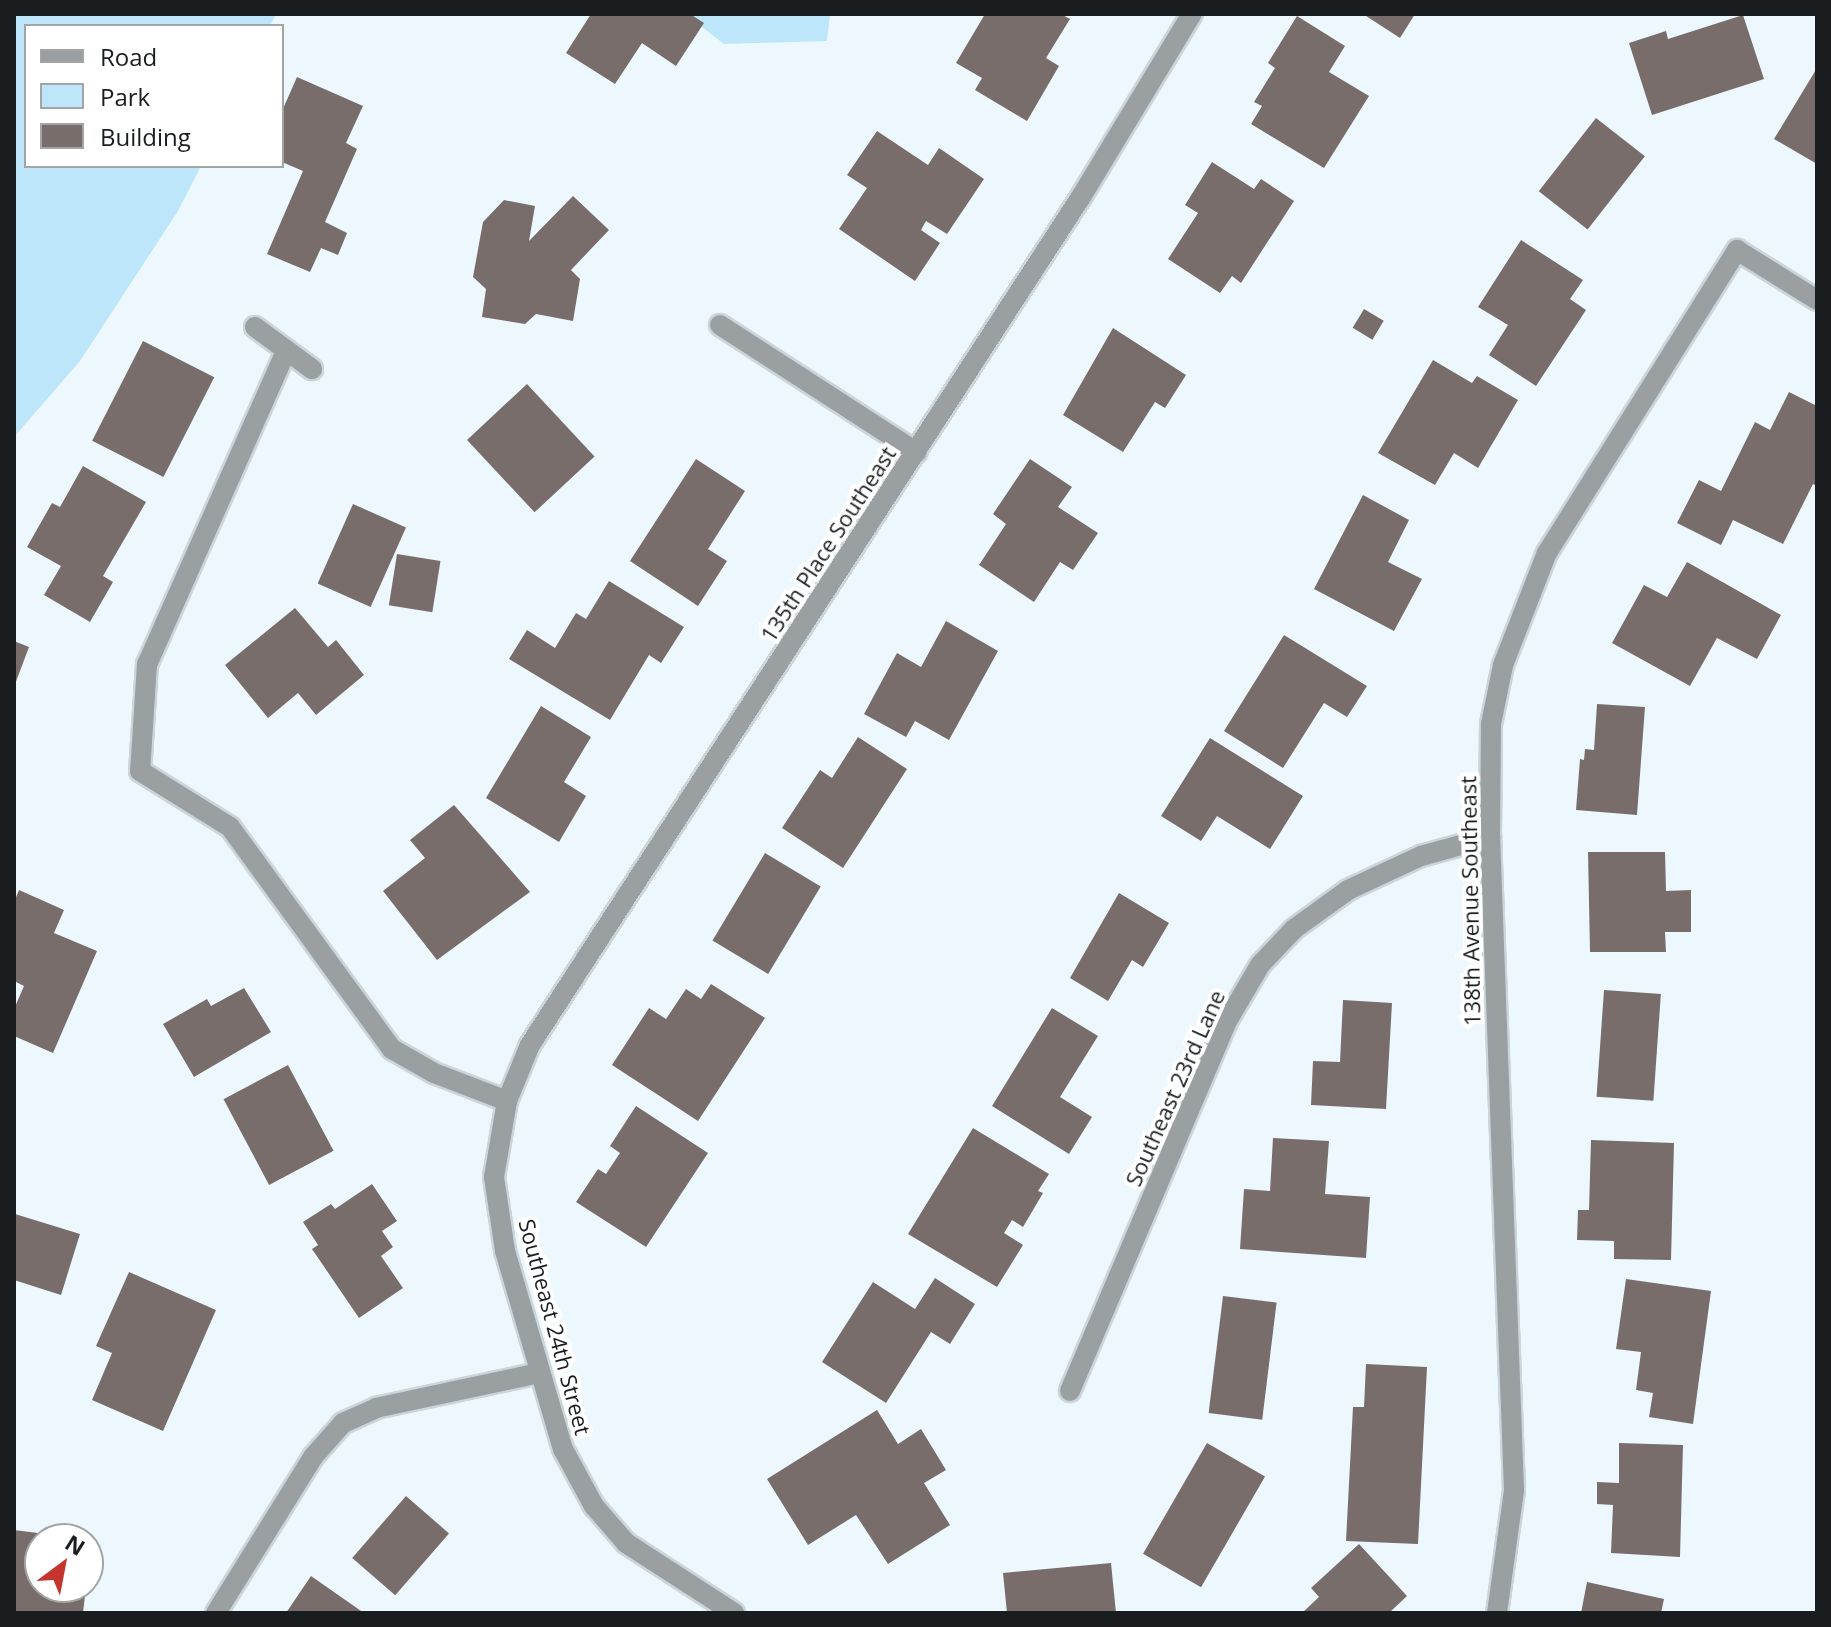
<!DOCTYPE html>
<html>
<head>
<meta charset="utf-8">
<style>
  body { margin:0 }
  #map { position:relative; width:1831px; height:1627px; overflow:hidden; background:#edf8fe; font-family:"Open Sans",sans-serif }
  div>[style] { position:absolute }
  [style*='--x'] { left:calc(var(--x)*1px); top:calc(var(--y)*1px); width:calc(var(--w)*1px); rotate:calc(var(--a)*1deg) }
  .green>* { inset:0; background:#bee6fa }
  .building>* { inset:0; background:#786d6b; transform-origin:0 0 }
  .roads { filter:drop-shadow(2px 0 #cbd5da) drop-shadow(-2px 0 #cbd5da) drop-shadow(0 2px #cbd5da) drop-shadow(0 -2px #cbd5da) }
  .minor>* { height:20px; margin:-10px; padding:0 10px; transform-origin:10px; border-radius:10px; background:#9a9fa1 }
  span { translate:-50% -50%; white-space:nowrap; text-align:center; line-height:1.15; -webkit-text-stroke:8px #fff; paint-order:stroke }
  .street-label { font-size:22px; color:#1a1d1f }
  .frame { position:absolute; inset:0; border:16px solid #1a1d1f; pointer-events:none }
  .legend { position:absolute; left:24px; top:24px; width:260px; height:144px; box-sizing:border-box; background:#fff; border:2px solid #a3a5a5; margin:0; padding:10px 14px; list-style:none; font-size:24px; color:#1a1d1f }
  .legend li { display:flex; align-items:center; gap:16px; height:40px }
  .legend b { width:40px; border:2px solid #a3a5a5 }
  .north { position:absolute; left:24px; top:1523px; width:80px; height:80px; box-sizing:border-box; background:#fff; border:2px solid #a3a5a5; border-radius:50%; rotate:32deg; font-size:22px; font-weight:700; line-height:32px; text-align:center; color:#1a1d1f }
  .north::after { content:''; display:block; margin:auto; width:28px; height:36px; background:#c3352e; clip-path:polygon(50% 0,100% 100%,50% 72%,0 100%) }
</style>
</head>
<body>
<div id="map">
  <div class="green">
    <div style="clip-path:polygon(14px 14px,276px 14px,270px 26px,26px 26px,26px 166px,201px 166px,178px 211px,80px 361px,14px 437px)"></div>
    <div style="clip-path:polygon(685px 14px,830px 14px,827px 41px,724px 44px)"></div>
  </div>
  <div class="building">
    <div style="clip-path:polygon(591px 14px,690px 14px,704px 23px,676px 66px,642px 43px,615px 84px,566px 53px)"></div>
    <div style="clip-path:polygon(985px 14px,1061px 14px,1070px 19px,1046px 58px,1059px 66px,1027px 121px,975px 90px,982px 78px,956px 63px)"></div>
    <div style="clip-path:polygon(1363px 14px,1415px 14px,1400px 38px)"></div>
    <div style="clip-path:polygon(1743px 15px,1764px 79px,1652px 115px,1629px 43px,1666px 31px,1668px 39px)"></div>
    <div style="clip-path:polygon(1297px 16px,1345px 46px,1329px 72px,1369px 96px,1324px 168px,1251px 124px,1262px 106px,1254px 102px,1275px 68px,1268px 63px)"></div>
    <div style="clip-path:polygon(1817px 68px,1817px 164px,1774px 139px)"></div>
    <div style="clip-path:polygon(297px 77px,363px 106px,346px 143px,357px 149px,325px 222px,347px 233px,338px 255px,321px 248px,310px 272px,267px 254px,303px 171px,282px 162px,282px 111px)"></div>
    <div style="left:1596px;top:118px;width:62px;height:93px;rotate:38deg"></div>
    <div style="clip-path:polygon(877px 131px,928px 165px,939px 148px,984px 179px,947px 234px,926px 221px,921px 230px,940px 243px,915px 281px,839px 229px,867px 188px,847px 175px)"></div>
    <div style="clip-path:polygon(1212px 162px,1254px 189px,1261px 179px,1294px 201px,1241px 283px,1232px 276px,1220px 293px,1168px 259px,1198px 213px,1185px 205px)"></div>
    <div style="clip-path:polygon(573px 196px,609px 230px,571px 270px,580px 279px,573px 321px,536px 314px,525px 324px,482px 317px,486px 289px,473px 277px,483px 222px,504px 200px,535px 206px,529px 241px)"></div>
    <div style="clip-path:polygon(1521px 240px,1583px 280px,1570px 299px,1586px 310px,1536px 386px,1489px 355px,1508px 325px,1478px 307px)"></div>
    <div style="left:1364px;top:309px;width:23px;height:22px;rotate:31deg"></div>
    <div style="clip-path:polygon(1113px 328px,1186px 375px,1165px 408px,1155px 402px,1123px 452px,1063px 415px)"></div>
    <div style="left:143px;top:341px;width:80px;height:112px;rotate:27deg"></div>
    <div style="clip-path:polygon(1433px 360px,1472px 383px,1477px 376px,1518px 400px,1478px 468px,1454px 453px,1435px 485px,1378px 453px)"></div>
    <div style="left:527px;top:384px;width:99px;height:82px;rotate:47deg"></div>
    <div style="clip-path:polygon(1789px 392px,1817px 406px,1817px 486px,1813px 484px,1783px 544px,1733px 520px,1721px 545px,1677px 523px,1699px 480px,1721px 491px,1755px 422px,1770px 430px)"></div>
    <div style="clip-path:polygon(696px 459px,745px 491px,708px 549px,727px 561px,698px 606px,630px 561px)"></div>
    <div style="clip-path:polygon(1030px 459px,1072px 487px,1058px 507px,1098px 533px,1073px 570px,1060px 562px,1034px 602px,979px 565px,1006px 524px,993px 514px)"></div>
    <div style="clip-path:polygon(83px 466px,146px 502px,103px 576px,113px 582px,90px 622px,44px 595px,61px 566px,27px 547px,52px 503px,60px 507px)"></div>
    <div style="clip-path:polygon(1363px 495px,1409px 520px,1388px 562px,1422px 579px,1394px 631px,1314px 589px)"></div>
    <div style="left:353px;top:504px;width:58px;height:87px;rotate:24deg"></div>
    <div style="left:397px;top:554px;width:44px;height:52px;rotate:9deg"></div>
    <div style="clip-path:polygon(1687px 562px,1781px 615px,1757px 659px,1717px 638px,1690px 686px,1612px 643px,1644px 585px,1667px 597px)"></div>
    <div style="clip-path:polygon(609px 581px,684px 627px,661px 663px,649px 655px,610px 720px,509px 659px,527px 630px,555px 648px,576px 613px,586px 619px)"></div>
    <div style="clip-path:polygon(295px 608px,328px 647px,336px 640px,364px 675px,316px 715px,298px 693px,268px 718px,225px 665px)"></div>
    <div style="clip-path:polygon(946px 621px,998px 651px,949px 740px,915px 721px,906px 737px,864px 714px,897px 653px,921px 667px)"></div>
    <div style="clip-path:polygon(1284px 635px,1367px 686px,1347px 717px,1324px 703px,1283px 768px,1224px 731px)"></div>
    <div style="clip-path:polygon(14px 641px,29px 647px,14px 687px)"></div>
    <div style="clip-path:polygon(1597px 704px,1645px 707px,1637px 815px,1576px 810px,1580px 759px,1584px 760px,1585px 749px,1594px 750px)"></div>
    <div style="clip-path:polygon(541px 706px,591px 737px,564px 782px,586px 796px,559px 842px,486px 798px)"></div>
    <div style="clip-path:polygon(858px 737px,907px 769px,843px 868px,782px 828px,820px 770px,832px 778px)"></div>
    <div style="clip-path:polygon(1210px 738px,1303px 796px,1270px 849px,1217px 816px,1201px 841px,1161px 816px)"></div>
    <div style="clip-path:polygon(454px 805px,530px 892px,437px 960px,383px 891px,425px 858px,410px 840px)"></div>
    <div style="clip-path:polygon(1588px 852px,1665px 852px,1666px 891px,1691px 890px,1691px 932px,1665px 932px,1666px 952px,1590px 952px)"></div>
    <div style="left:765px;top:853px;width:65px;height:102px;rotate:31deg"></div>
    <div style="clip-path:polygon(19px 890px,64px 910px,54px 933px,97px 951px,53px 1053px,14px 1036px,14px 1009px,24px 986px,14px 981px,14px 902px)"></div>
    <div style="clip-path:polygon(1119px 893px,1169px 923px,1143px 967px,1132px 960px,1108px 1001px,1070px 978px)"></div>
    <div style="clip-path:polygon(711px 984px,765px 1018px,698px 1121px,612px 1065px,649px 1008px,666px 1019px,686px 989px,701px 999px)"></div>
    <div style="clip-path:polygon(244px 988px,271px 1032px,194px 1077px,163px 1024px,207px 999px,211px 1006px)"></div>
    <div style="left:1604px;top:990px;width:57px;height:107px;rotate:4deg"></div>
    <div style="clip-path:polygon(1343px 1000px,1392px 1003px,1386px 1109px,1311px 1105px,1313px 1061px,1340px 1062px)"></div>
    <div style="clip-path:polygon(1052px 1008px,1098px 1036px,1060px 1097px,1092px 1117px,1069px 1154px,992px 1106px)"></div>
    <div style="left:288px;top:1065px;width:97px;height:73px;rotate:62deg"></div>
    <div style="clip-path:polygon(636px 1106px,708px 1153px,646px 1247px,576px 1202px,598px 1169px,606px 1174px,620px 1153px,610px 1146px)"></div>
    <div style="clip-path:polygon(973px 1128px,1049px 1174px,1038px 1191px,1043px 1193px,1023px 1227px,1012px 1220px,1004px 1233px,1023px 1245px,997px 1287px,908px 1234px)"></div>
    <div style="clip-path:polygon(1273px 1138px,1329px 1141px,1325px 1194px,1370px 1197px,1366px 1258px,1240px 1249px,1244px 1189px,1270px 1191px)"></div>
    <div style="clip-path:polygon(1591px 1140px,1674px 1143px,1671px 1260px,1614px 1259px,1614px 1241px,1577px 1240px,1578px 1210px,1589px 1210px)"></div>
    <div style="clip-path:polygon(372px 1184px,397px 1221px,382px 1231px,393px 1247px,381px 1256px,403px 1288px,359px 1318px,312px 1249px,318px 1245px,303px 1222px,331px 1204px,335px 1209px)"></div>
    <div style="clip-path:polygon(15px 1214px,80px 1234px,61px 1295px,14px 1280px)"></div>
    <div style="clip-path:polygon(129px 1272px,216px 1310px,163px 1431px,92px 1400px,112px 1353px,96px 1346px)"></div>
    <div style="clip-path:polygon(935px 1278px,975px 1304px,950px 1344px,931px 1332px,886px 1403px,822px 1362px,873px 1282px,915px 1309px)"></div>
    <div style="clip-path:polygon(1626px 1279px,1711px 1291px,1693px 1424px,1649px 1417px,1653px 1393px,1636px 1390px,1641px 1352px,1616px 1349px)"></div>
    <div style="left:1223px;top:1296px;width:54px;height:118px;rotate:7deg"></div>
    <div style="clip-path:polygon(1366px 1364px,1427px 1367px,1418px 1544px,1346px 1541px,1353px 1407px,1364px 1407px)"></div>
    <div style="clip-path:polygon(877px 1410px,898px 1444px,921px 1429px,946px 1470px,924px 1483px,950px 1525px,888px 1564px,856px 1515px,808px 1545px,767px 1479px)"></div>
    <div style="left:1207px;top:1443px;width:67px;height:128px;rotate:30deg"></div>
    <div style="clip-path:polygon(1619px 1443px,1683px 1445px,1680px 1557px,1611px 1553px,1613px 1505px,1597px 1504px,1597px 1482px,1619px 1483px)"></div>
    <div style="left:406px;top:1496px;width:57px;height:82px;rotate:41deg"></div>
    <div style="clip-path:polygon(14px 1530px,70px 1537px,40px 1539px,40px 1587px,86px 1587px,83px 1613px,14px 1613px)"></div>
    <div style="clip-path:polygon(1359px 1544px,1407px 1596px,1389px 1613px,1302px 1613px,1319px 1597px,1311px 1588px)"></div>
    <div style="clip-path:polygon(1111px 1563px,1116px 1613px,1007px 1613px,1003px 1573px)"></div>
    <div style="clip-path:polygon(311px 1576px,364px 1613px,286px 1613px)"></div>
    <div style="clip-path:polygon(1587px 1582px,1664px 1599px,1661px 1613px,1581px 1613px)"></div>
  </div>
  <div class="roads">
    <div class="minor">
      <div style="--x:720;--y:325;--w:234;--a:32.9"></div>
      <div style="--x:255;--y:327;--w:71;--a:36.4"></div>
      <div style="--x:286;--y:351;--w:342;--a:113.9"></div>
      <div style="--x:147;--y:664;--w:107;--a:93.7"></div>
      <div style="--x:140;--y:771;--w:106;--a:31.9"></div>
      <div style="--x:230;--y:827;--w:275;--a:53.9"></div>
      <div style="--x:392;--y:1049;--w:48;--a:29.7"></div>
      <div style="--x:434;--y:1073;--w:78;--a:21"></div>
      <div style="--x:507;--y:1101;--w:77;--a:99.7"></div>
      <div style="--x:494;--y:1177;--w:75;--a:81.5"></div>
      <div style="--x:505;--y:1251;--w:206;--a:73.7"></div>
      <div style="--x:563;--y:1449;--w:65;--a:61.5"></div>
      <div style="--x:594;--y:1506;--w:49;--a:49.1"></div>
      <div style="--x:626;--y:1543;--w:129;--a:32.9"></div>
      <div style="--x:507;--y:1101;--w:61;--a:-67.7"></div>
      <div style="--x:530;--y:1045;--w:1011;--a:-56.99"></div>
      <div style="--x:1081;--y:197;--w:214;--a:-58.8"></div>
      <div style="--x:1070;--y:1391;--w:400;--a:-67"></div>
      <div style="--x:1226;--y:1023;--w:67;--a:-59.6"></div>
      <div style="--x:1260;--y:965;--w:50;--a:-46.6"></div>
      <div style="--x:1294;--y:929;--w:67;--a:-35.8"></div>
      <div style="--x:1348;--y:890;--w:81;--a:-25"></div>
      <div style="--x:1421;--y:856;--w:72;--a:-15.4"></div>
      <div style="--x:216;--y:1613;--w:184;--a:-58.1"></div>
      <div style="--x:313;--y:1457;--w:45;--a:-48.6"></div>
      <div style="--x:343;--y:1423;--w:36;--a:-24"></div>
      <div style="--x:376;--y:1408;--w:167;--a:-12.1"></div>
      <div style="--x:1497;--y:1613;--w:124;--a:-82.1"></div>
      <div style="--x:1514;--y:1490;--w:653;--a:-92.1"></div>
      <div style="--x:1490;--y:837;--w:113;--a:-89.5"></div>
      <div style="--x:1491;--y:724;--w:60;--a:-78.5"></div>
      <div style="--x:1503;--y:665;--w:120;--a:-68.6"></div>
      <div style="--x:1547;--y:553;--w:358;--a:-57.9"></div>
      <div style="--x:1737;--y:250;--w:94;--a:32"></div>
    </div>
  </div>
  <div class="street-label">
    <span style="left:828px;top:544px;rotate:-57deg">135th Place Southeast</span>
    <span style="left:1470px;top:901px;rotate:-91deg">138th Avenue Southeast</span>
    <span style="left:1175px;top:1088px;rotate:-66deg">Southeast 23rd Lane</span>
    <span style="left:555px;top:1327px;rotate:75deg">Southeast 24th Street</span>
  </div>
  <div class="frame"></div>
  <ul class="legend">
  <li><b style="height:10px;background:#9a9fa1"></b>Road</li>
  <li><b style="height:22px;background:#bee6fa"></b>Park</li>
  <li><b style="height:22px;background:#786d6b"></b>Building</li>
  </ul>
  <div class="north">N</div>
</div>
</body>
</html>
